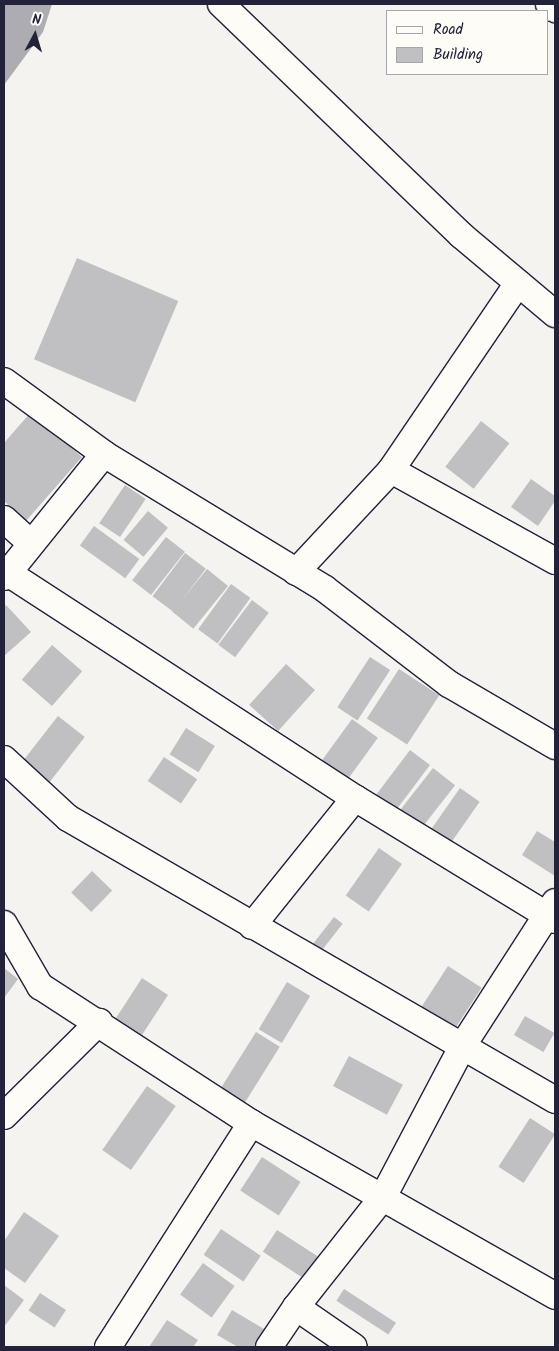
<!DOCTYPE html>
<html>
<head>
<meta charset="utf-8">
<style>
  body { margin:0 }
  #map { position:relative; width:559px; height:1351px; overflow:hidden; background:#f4f3ef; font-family:Kalam,sans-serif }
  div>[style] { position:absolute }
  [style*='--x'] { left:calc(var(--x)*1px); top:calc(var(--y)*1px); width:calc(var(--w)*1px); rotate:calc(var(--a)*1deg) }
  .water>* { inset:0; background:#acacb2 }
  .building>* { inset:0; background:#c0bfc2; transform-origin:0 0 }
  .roads { filter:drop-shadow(1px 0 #22223b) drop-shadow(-1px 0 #22223b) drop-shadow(0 1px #22223b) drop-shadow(0 -1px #22223b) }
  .minor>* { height:26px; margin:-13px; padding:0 13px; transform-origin:13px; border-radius:13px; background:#fdfcf7 }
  span { translate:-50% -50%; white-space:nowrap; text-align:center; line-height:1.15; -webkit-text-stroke:5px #fdfcf7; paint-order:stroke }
  .frame { position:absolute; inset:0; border:5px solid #22223b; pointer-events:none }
  .legend { position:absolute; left:386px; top:10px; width:162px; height:65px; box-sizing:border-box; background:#fdfcf7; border:1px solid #a5a5ac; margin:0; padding:6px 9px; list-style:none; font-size:15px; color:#22223b }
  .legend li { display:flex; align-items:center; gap:10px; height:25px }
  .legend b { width:25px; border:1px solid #a5a5ac }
  .north { position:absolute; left:10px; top:10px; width:50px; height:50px; -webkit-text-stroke:4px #fdfcf7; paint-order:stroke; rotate:6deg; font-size:14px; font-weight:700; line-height:20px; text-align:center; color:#22223b }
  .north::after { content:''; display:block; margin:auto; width:18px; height:22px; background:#22223b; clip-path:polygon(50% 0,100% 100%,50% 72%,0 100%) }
</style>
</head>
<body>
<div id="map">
  <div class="water">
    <div style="clip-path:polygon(4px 4px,52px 4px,43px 32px,4px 85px)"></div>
  </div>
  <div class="building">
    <div style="left:77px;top:258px;width:110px;height:110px;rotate:23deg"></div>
    <div style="clip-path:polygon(31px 412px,82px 457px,26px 521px,4px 501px,4px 443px)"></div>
    <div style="left:481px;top:421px;width:36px;height:58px;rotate:38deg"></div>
    <div style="clip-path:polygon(531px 479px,555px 496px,555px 501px,538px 526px,511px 507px)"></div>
    <div style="left:125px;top:485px;width:25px;height:46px;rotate:34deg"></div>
    <div style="left:148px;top:511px;width:26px;height:38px;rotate:40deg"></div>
    <div style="left:94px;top:526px;width:56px;height:24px;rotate:36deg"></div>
    <div style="left:166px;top:537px;width:24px;height:55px;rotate:38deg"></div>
    <div style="left:185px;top:553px;width:26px;height:54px;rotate:37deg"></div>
    <div style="left:207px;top:569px;width:27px;height:55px;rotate:39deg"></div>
    <div style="left:231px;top:584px;width:24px;height:56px;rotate:36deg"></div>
    <div style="left:252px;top:600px;width:21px;height:56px;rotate:37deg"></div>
    <div style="clip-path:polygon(6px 605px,31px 632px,4px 656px,4px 607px)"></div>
    <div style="left:52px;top:645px;width:40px;height:46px;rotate:41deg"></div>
    <div style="left:370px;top:657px;width:24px;height:60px;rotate:33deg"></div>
    <div style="left:286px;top:664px;width:39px;height:55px;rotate:42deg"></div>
    <div style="left:399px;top:669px;width:48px;height:59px;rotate:33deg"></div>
    <div style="left:58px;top:716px;width:34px;height:58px;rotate:38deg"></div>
    <div style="left:352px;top:719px;width:32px;height:63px;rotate:36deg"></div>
    <div style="left:186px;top:728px;width:34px;height:31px;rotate:32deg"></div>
    <div style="left:410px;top:750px;width:25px;height:59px;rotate:37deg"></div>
    <div style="left:164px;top:757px;width:40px;height:29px;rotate:34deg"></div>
    <div style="left:433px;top:768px;width:28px;height:58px;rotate:38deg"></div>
    <div style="left:460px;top:788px;width:24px;height:53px;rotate:35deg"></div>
    <div style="clip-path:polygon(537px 831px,555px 842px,555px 876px,522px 855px)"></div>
    <div style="left:379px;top:848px;width:28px;height:58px;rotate:35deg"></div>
    <div style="left:92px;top:871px;width:28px;height:30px;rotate:44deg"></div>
    <div style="left:334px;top:917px;width:11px;height:35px;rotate:38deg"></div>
    <div style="left:448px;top:966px;width:40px;height:53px;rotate:33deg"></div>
    <div style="clip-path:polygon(4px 968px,18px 979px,4px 998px)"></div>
    <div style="left:142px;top:978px;width:31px;height:51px;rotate:33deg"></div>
    <div style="left:287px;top:982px;width:27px;height:55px;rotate:31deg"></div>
    <div style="left:525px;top:1016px;width:34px;height:22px;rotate:30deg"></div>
    <div style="left:256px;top:1032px;width:28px;height:70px;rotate:32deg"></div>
    <div style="left:349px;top:1056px;width:61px;height:34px;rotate:28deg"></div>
    <div style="left:147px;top:1086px;width:35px;height:78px;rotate:35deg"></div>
    <div style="left:530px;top:1118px;width:30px;height:58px;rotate:33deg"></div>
    <div style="left:262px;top:1157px;width:46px;height:40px;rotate:33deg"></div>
    <div style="clip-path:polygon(24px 1212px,59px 1236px,25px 1283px,4px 1268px,4px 1241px)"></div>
    <div style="left:221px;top:1229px;width:48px;height:31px;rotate:34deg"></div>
    <div style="left:277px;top:1230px;width:53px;height:26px;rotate:33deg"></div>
    <div style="left:203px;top:1263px;width:39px;height:39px;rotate:36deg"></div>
    <div style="clip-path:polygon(4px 1285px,24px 1300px,4px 1327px)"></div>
    <div style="left:344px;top:1289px;width:62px;height:14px;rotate:33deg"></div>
    <div style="left:40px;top:1293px;width:31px;height:21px;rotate:33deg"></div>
    <div style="clip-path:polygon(232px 1310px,274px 1335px,267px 1347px,238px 1347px,217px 1335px)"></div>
    <div style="clip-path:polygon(167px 1320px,198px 1340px,193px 1347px,149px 1347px)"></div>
  </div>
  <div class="roads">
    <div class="minor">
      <div style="--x:221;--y:4;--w:333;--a:43.9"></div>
      <div style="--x:461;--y:235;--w:123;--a:40"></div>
      <div style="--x:549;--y:4;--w:8;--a:40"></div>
      <div style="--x:4;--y:381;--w:124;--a:36.1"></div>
      <div style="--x:104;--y:454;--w:259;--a:31.4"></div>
      <div style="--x:325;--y:589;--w:156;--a:37.5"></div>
      <div style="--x:449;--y:684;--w:123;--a:30.3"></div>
      <div style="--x:391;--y:470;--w:188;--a:29"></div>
      <div style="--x:4;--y:519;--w:36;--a:42"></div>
      <div style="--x:296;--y:572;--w:139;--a:-47"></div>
      <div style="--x:391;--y:470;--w:226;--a:-55.8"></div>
      <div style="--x:8;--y:573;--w:153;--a:-51.1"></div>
      <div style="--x:4;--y:577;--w:6;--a:-45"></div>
      <div style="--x:8;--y:573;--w:414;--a:33"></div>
      <div style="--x:355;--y:798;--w:234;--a:31.4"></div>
      <div style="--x:4;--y:759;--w:87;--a:42.7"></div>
      <div style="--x:68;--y:818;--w:563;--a:30.07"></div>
      <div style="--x:4;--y:924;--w:72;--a:59.9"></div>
      <div style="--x:40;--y:986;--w:252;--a:33"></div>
      <div style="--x:251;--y:1123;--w:350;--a:29.6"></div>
      <div style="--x:252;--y:926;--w:164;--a:-51.2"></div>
      <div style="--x:4;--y:1116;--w:134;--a:-44.7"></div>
      <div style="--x:296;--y:1307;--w:70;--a:34.6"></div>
      <div style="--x:108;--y:1347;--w:266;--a:-57.4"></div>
      <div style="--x:269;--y:1347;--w:48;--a:-56"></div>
      <div style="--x:296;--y:1307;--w:140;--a:-51.7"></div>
      <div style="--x:383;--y:1197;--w:172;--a:-62.2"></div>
      <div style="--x:463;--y:1045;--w:170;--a:-57.2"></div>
    </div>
  </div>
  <div class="frame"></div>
  <ul class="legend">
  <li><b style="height:6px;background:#fdfcf7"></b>Road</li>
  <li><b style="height:14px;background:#c0bfc2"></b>Building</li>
  </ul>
  <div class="north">N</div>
</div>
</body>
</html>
